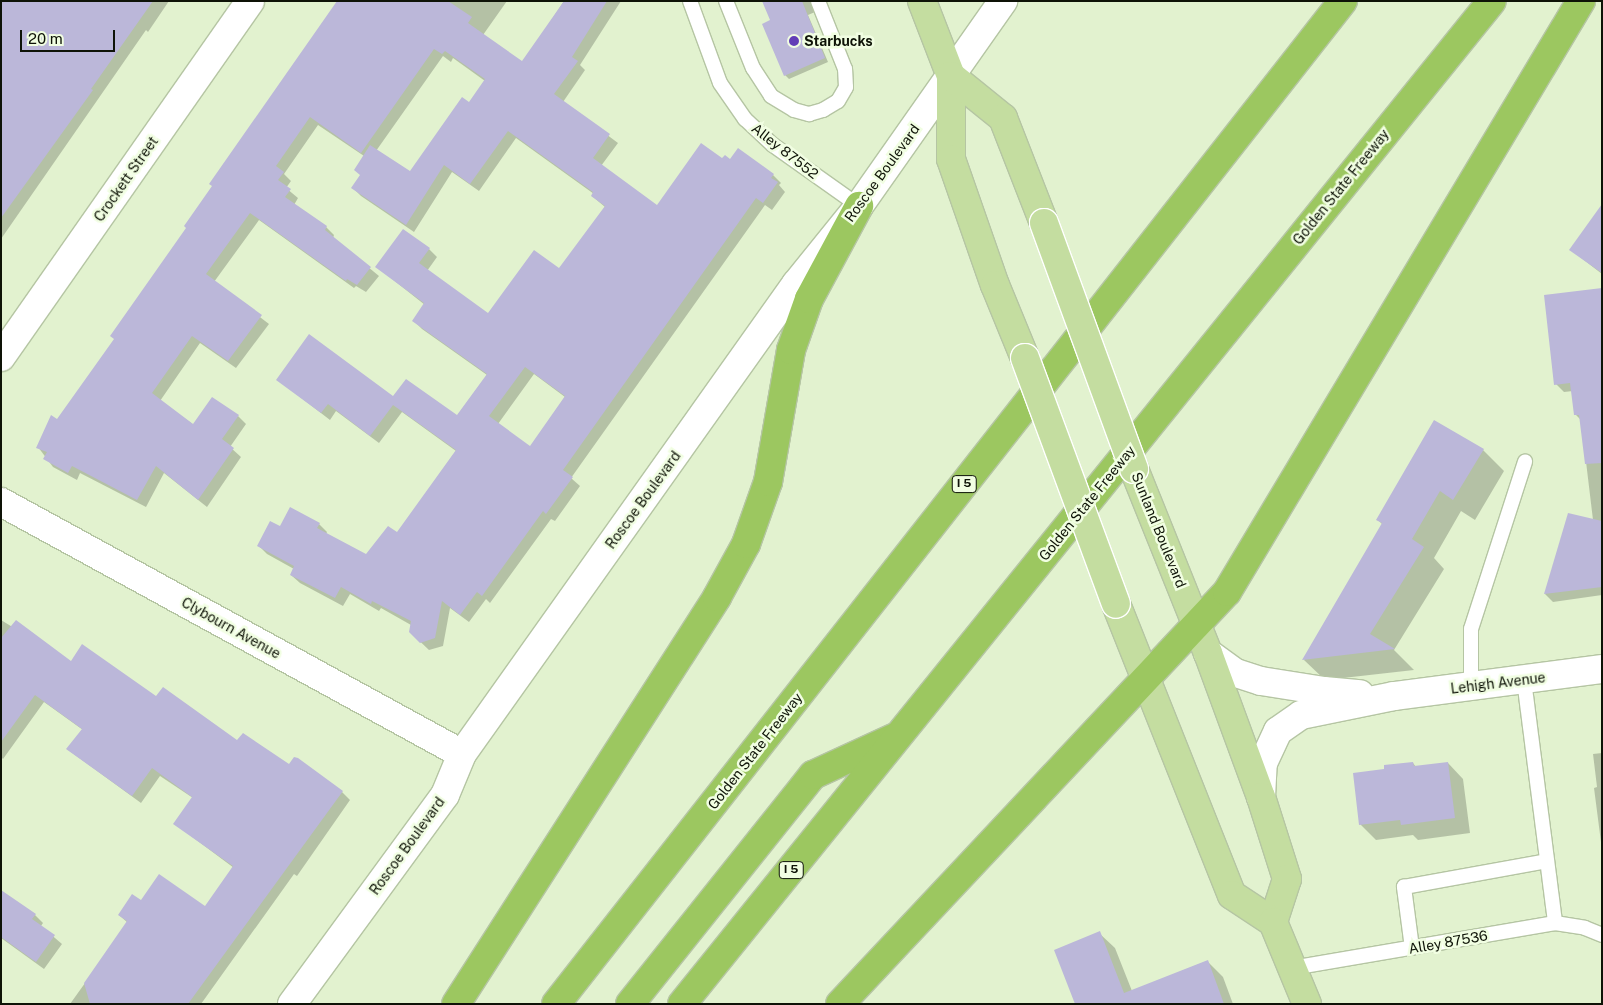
<!DOCTYPE html>
<html>
<head>
<meta charset="utf-8">
<style>
  body { margin:0 }
  #map { position:relative; width:1603px; height:1005px; overflow:hidden; background:#e2f2cf; font-family:"Public Sans",sans-serif }
  div>[style] { position:absolute }
  [style*='--x'] { left:calc(var(--x)*1px); top:calc(var(--y)*1px); width:calc(var(--w)*1px); rotate:calc(var(--a)*1deg) }
  .shadow>* { inset:0; background:#0003 }
  .building>* { inset:0; background:#bbb7d9 }
  .roads { filter:drop-shadow(1px 0 #b5c5a3) drop-shadow(-1px 0 #b5c5a3) drop-shadow(0 1px #b5c5a3) drop-shadow(0 -1px #b5c5a3) }
  .lane>* { height:14px; margin:-7px; padding:0 7px; transform-origin:7px; border-radius:7px; background:#fff }
  .street>* { height:28px; margin:-14px; padding:0 14px; transform-origin:14px; border-radius:14px; background:#fff }
  .secondary>* { height:28px; margin:-14px; padding:0 14px; transform-origin:14px; border-radius:14px; background:#fff }
  .primary>* { height:28px; margin:-14px; padding:0 14px; transform-origin:14px; border-radius:14px; background:#c4dda0 }
  .highway>* { height:28px; margin:-14px; padding:0 14px; transform-origin:14px; border-radius:14px; background:#9cc760 }
  .bridges { filter:drop-shadow(1px 0 #fff) drop-shadow(-1px 0 #fff) drop-shadow(0 1px #fff) drop-shadow(0 -1px #fff) }
  .primary-bridge>* { height:28px; margin:-14px; padding:0 14px; transform-origin:14px; border-radius:14px; background:#c4dda0 }
  .dots>* { width:14px; height:14px; translate:-50% -50%; box-sizing:border-box; border:2px solid #f1fee2; border-radius:50% }
  span { translate:-50% -50%; white-space:nowrap; text-align:center; line-height:1.15; -webkit-text-stroke:5px #f1fee2; paint-order:stroke }
  .shield-label span { padding:1px 4px; background:#f1fee2; border:1px solid; border-radius:4px; -webkit-text-stroke-width:0 }
  .shield-label { font-size:12px; color:#0e1307; font-weight:700 }
  .poi-label { font-size:14px; color:#0e1307; font-weight:700 }
  .left { translate:0 -50%; text-align:left }
  .street-label { font-size:14px; color:#0e1307 }
  .frame { position:absolute; inset:0; border:2px solid #0e1307; pointer-events:none }
  .scale { position:absolute; left:20px; top:30px; width:95px; height:22px; box-sizing:border-box; border:2px solid #0e1307; border-top:0; padding-left:6px; font-size:15px; line-height:18px; white-space:nowrap; color:#0e1307; -webkit-text-stroke:4px #f1fee2; paint-order:stroke }
</style>
</head>
<body>
<div id="map">
  <div class="shadow">
    <div style="clip-path:polygon(1px 1px,169px 1px,148px 32px,146px 30px,1px 239px)"></div>
    <div style="clip-path:polygon(evenodd,339px 1px,507px 1px,483px 35px,523px 63px,564px 1px,621px 1px,580px 65px,585px 70px,563px 102px,618px 143px,601px 166px,658px 207px,722px 160px,731px 160px,773px 175px,781px 183px,779px 185px,785px 192px,772px 210px,765px 205px,571px 478px,580px 486px,555px 521px,551px 519px,490px 603px,486px 599px,469px 622px,450px 608px,443px 646px,429px 650px,410px 632px,411px 625px,381px 608px,379px 611px,350px 594px,343px 606px,300px 583px,291px 575px,294px 569px,267px 554px,259px 546px,281px 528px,319px 524px,327px 532px,326px 534px,366px 556px,397px 534px,456px 451px,402px 412px,379px 443px,336px 411px,330px 420px,278px 380px,394px 398px,457px 416px,487px 375px,422px 329px,414px 321px,425px 305px,377px 267px,429px 249px,437px 257px,427px 271px,488px 315px,560px 270px,605px 207px,592px 196px,594px 194px,516px 138px,479px 191px,452px 172px,414px 232px,361px 196px,353px 188px,361px 176px,364px 156px,318px 125px,284px 174px,291px 181px,286px 188px,298px 198px,294px 205px,326px 227px,334px 235px,333px 238px,379px 276px,366px 292px,356px 286px,354px 288px,259px 220px,214px 282px,269px 324px,236px 368px,200px 343px,160px 401px,194px 425px,238px 416px,246px 424px,230px 447px,241px 457px,207px 507px,164px 473px,146px 507px,80px 473px,77px 480px,53px 467px,38px 447px,115px 340px,339px 1px,443px 56px,451px 62px,453px 58px,485px 81px,470px 104px,410px 173px,376px 151px,443px 56px,339px 1px,534px 374px,565px 397px,530px 448px,498px 424px,534px 374px)"></div>
    <div style="clip-path:polygon(764px 1px,814px 1px,815px 12px,808px 15px,828px 62px,789px 79px,785px 75px,772px 21px)"></div>
    <div style="clip-path:polygon(1602px 206px,1602px 274px,1571px 250px)"></div>
    <div style="clip-path:polygon(1602px 290px,1602px 595px,1553px 602px,1545px 594px,1593px 520px,1581px 420px,1576px 415px,1573px 391px,1564px 392px,1556px 384px)"></div>
    <div style="clip-path:polygon(1483px 450px,1504px 471px,1475px 520px,1461px 511px,1434px 558px,1444px 569px,1394px 650px,1414px 670px,1325px 680px,1304px 660px,1383px 525px,1377px 519px)"></div>
    <div style="clip-path:polygon(1px 620px,71px 663px,157px 698px,238px 742px,342px 792px,350px 800px,297px 876px,294px 874px,201px 1004px,70px 1004px,128px 923px,119px 915px,141px 902px,205px 908px,234px 868px,175px 824px,193px 798px,160px 776px,141px 803px,67px 749px,83px 730px,44px 702px,3px 759px,1px 757px)"></div>
    <div style="clip-path:polygon(1602px 753px,1602px 850px,1594px 788px,1597px 787px,1593px 754px)"></div>
    <div style="clip-path:polygon(1413px 763px,1416px 767px,1448px 763px,1463px 779px,1470px 833px,1418px 840px,1413px 835px,1376px 840px,1360px 824px,1386px 770px)"></div>
    <div style="clip-path:polygon(1px 891px,35px 915px,43px 923px,41px 926px,62px 944px,44px 969px,1px 938px)"></div>
    <div style="clip-path:polygon(1099px 933px,1115px 948px,1132px 991px,1207px 961px,1223px 977px,1233px 1004px,1077px 1004px)"></div>
  </div>
  <div class="building">
    <div style="clip-path:polygon(1px 1px,153px 1px,91px 89px,93px 90px,1px 218px)"></div>
    <div style="clip-path:polygon(evenodd,337px 1px,448px 1px,472px 17px,468px 23px,522px 61px,564px 1px,607px 1px,572px 57px,578px 61px,554px 94px,610px 134px,593px 158px,657px 205px,701px 143px,722px 158px,725px 155px,730px 159px,738px 148px,774px 174px,771px 178px,778px 182px,763px 203px,756px 198px,563px 470px,573px 477px,546px 514px,543px 511px,482px 596px,477px 592px,460px 615px,442px 601px,435px 638px,420px 643px,409px 632px,411px 621px,372px 601px,371px 604px,341px 587px,335px 598px,290px 575px,294px 566px,257px 546px,270px 521px,280px 526px,290px 507px,320px 523px,317px 528px,366px 554px,388px 526px,397px 532px,456px 450px,393px 405px,370px 436px,328px 404px,321px 413px,276px 380px,309px 334px,393px 396px,406px 379px,457px 415px,487px 374px,412px 321px,424px 303px,375px 267px,403px 229px,430px 248px,419px 263px,488px 313px,534px 250px,559px 268px,605px 206px,591px 196px,593px 192px,508px 131px,470px 184px,444px 165px,406px 225px,351px 188px,360px 175px,354px 170px,370px 145px,410px 171px,462px 97px,469px 102px,485px 79px,445px 51px,442px 54px,434px 49px,361px 153px,310px 117px,276px 166px,284px 172px,278px 180px,291px 189px,285px 197px,327px 226px,325px 230px,371px 267px,357px 285px,347px 279px,346px 281px,250px 213px,206px 274px,262px 315px,228px 361px,192px 336px,152px 393px,193px 424px,212px 397px,239px 415px,222px 439px,234px 448px,198px 500px,156px 466px,137px 500px,72px 466px,68px 473px,43px 459px,47px 452px,36px 448px,51px 415px,57px 419px,114px 339px,110px 336px,186px 228px,184px 226px,212px 186px,209px 184px,337px 1px,525px 367px,565px 396px,530px 446px,489px 416px,525px 367px)"></div>
    <div style="clip-path:polygon(762px 1px,802px 1px,825px 58px,784px 76px,762px 24px,770px 20px)"></div>
    <div style="clip-path:polygon(1602px 204px,1602px 273px,1569px 250px)"></div>
    <div style="clip-path:polygon(1602px 288px,1602px 463px,1585px 464px,1579px 415px,1574px 415px,1570px 383px,1554px 385px,1544px 295px)"></div>
    <div style="clip-path:polygon(1434px 420px,1484px 449px,1453px 500px,1440px 491px,1412px 539px,1424px 547px,1370px 634px,1395px 649px,1302px 660px,1382px 523px,1376px 520px)"></div>
    <div style="clip-path:polygon(1568px 513px,1602px 521px,1602px 587px,1544px 594px)"></div>
    <div style="clip-path:polygon(16px 620px,71px 661px,82px 644px,156px 696px,163px 687px,237px 740px,243px 733px,289px 764px,294px 757px,298px 758px,343px 791px,188px 1004px,90px 1004px,84px 983px,127px 921px,118px 915px,132px 894px,141px 900px,159px 874px,205px 906px,233px 866px,173px 824px,192px 797px,152px 768px,132px 796px,66px 749px,82px 729px,35px 695px,1px 742px,1px 638px)"></div>
    <div style="clip-path:polygon(1413px 762px,1414px 766px,1448px 762px,1455px 818px,1401px 825px,1400px 820px,1359px 825px,1353px 773px,1384px 769px,1384px 765px)"></div>
    <div style="clip-path:polygon(1px 890px,36px 914px,32px 919px,55px 935px,36px 962px,1px 937px)"></div>
    <div style="clip-path:polygon(1100px 931px,1124px 993px,1208px 960px,1224px 1004px,1075px 1004px,1054px 950px)"></div>
  </div>
  <div class="roads">
    <div class="lane">
      <div style="--x:690;--y:1;--w:87;--a:69.9"></div>
      <div style="--x:720;--y:83;--w:44;--a:55.2"></div>
      <div style="--x:745;--y:119;--w:38;--a:43"></div>
      <div style="--x:773;--y:145;--w:105;--a:35.3"></div>
      <div style="--x:726;--y:1;--w:72;--a:68.1"></div>
      <div style="--x:753;--y:68;--w:33;--a:57"></div>
      <div style="--x:771;--y:96;--w:27;--a:31"></div>
      <div style="--x:794;--y:110;--w:16;--a:15"></div>
      <div style="--x:809;--y:114;--w:15;--a:-16"></div>
      <div style="--x:823;--y:110;--w:17;--a:-31"></div>
      <div style="--x:838;--y:101;--w:16;--a:-60"></div>
      <div style="--x:846;--y:87;--w:18;--a:-93"></div>
      <div style="--x:845;--y:69;--w:73;--a:-111.7"></div>
      <div style="--x:1524;--y:680;--w:245;--a:82.7"></div>
      <div style="--x:1471;--y:686;--w:57;--a:-90"></div>
      <div style="--x:1471;--y:629;--w:176;--a:-72.1"></div>
      <div style="--x:1412;--y:948;--w:62;--a:-97.5"></div>
      <div style="--x:1404;--y:887;--w:145;--a:-10.3"></div>
      <div style="--x:1292;--y:968;--w:267;--a:-9.7"></div>
      <div style="--x:1555;--y:923;--w:30;--a:9"></div>
      <div style="--x:1585;--y:928;--w:18;--a:22"></div>
    </div>
    <div class="street">
      <div style="--x:1;--y:357;--w:434;--a:-55"></div>
      <div style="--x:1;--y:502;--w:525;--a:28.66"></div>
      <div style="--x:1208;--y:653;--w:34;--a:36"></div>
      <div style="--x:1236;--y:673;--w:26;--a:18"></div>
      <div style="--x:1261;--y:681;--w:64;--a:9"></div>
      <div style="--x:1324;--y:691;--w:36;--a:5"></div>
      <div style="--x:1261;--y:797;--w:34;--a:-87"></div>
      <div style="--x:1263;--y:763;--w:35;--a:-65"></div>
      <div style="--x:1278;--y:731;--w:28;--a:-35"></div>
      <div style="--x:1301;--y:715;--w:95;--a:-11.5"></div>
      <div style="--x:1394;--y:696;--w:210;--a:-7.4"></div>
    </div>
    <div class="secondary">
      <div style="--x:292;--y:1004;--w:259;--a:-53.8"></div>
      <div style="--x:445;--y:795;--w:44;--a:-67.5"></div>
      <div style="--x:462;--y:754;--w:577;--a:-54.6"></div>
      <div style="--x:796;--y:284;--w:100;--a:-51.1"></div>
      <div style="--x:859;--y:206;--w:251;--a:-54.9"></div>
    </div>
    <div class="primary">
      <div style="--x:922;--y:1;--w:80;--a:68.9"></div>
      <div style="--x:951;--y:76;--w:83;--a:90"></div>
      <div style="--x:951;--y:159;--w:133;--a:70.8"></div>
      <div style="--x:995;--y:285;--w:79;--a:67.7"></div>
      <div style="--x:951;--y:76;--w:67;--a:38.9"></div>
      <div style="--x:1003;--y:118;--w:113;--a:68.7"></div>
      <div style="--x:1134;--y:469;--w:198;--a:68.1"></div>
      <div style="--x:1208;--y:653;--w:153;--a:69.8"></div>
      <div style="--x:1261;--y:797;--w:86;--a:72.4"></div>
      <div style="--x:1287;--y:879;--w:45;--a:108"></div>
      <div style="--x:1116;--y:604;--w:313;--a:68.3"></div>
      <div style="--x:1232;--y:895;--w:49;--a:33.4"></div>
      <div style="--x:1273;--y:922;--w:89;--a:67.5"></div>
    </div>
    <div class="highway">
      <div style="--x:456;--y:1004;--w:483;--a:-57.3"></div>
      <div style="--x:717;--y:597;--w:60;--a:-61.3"></div>
      <div style="--x:746;--y:544;--w:66;--a:-70.5"></div>
      <div style="--x:768;--y:482;--w:134;--a:-80.1"></div>
      <div style="--x:791;--y:350;--w:54;--a:-70.6"></div>
      <div style="--x:809;--y:299;--w:106;--a:-61.7"></div>
      <div style="--x:556;--y:1004;--w:1275;--a:-51.88"></div>
      <div style="--x:630;--y:1004;--w:293;--a:-51.4"></div>
      <div style="--x:813;--y:775;--w:88;--a:-24.8"></div>
      <div style="--x:682;--y:1004;--w:1289;--a:-51.08"></div>
      <div style="--x:840;--y:1004;--w:565;--a:-46.79"></div>
      <div style="--x:1227;--y:592;--w:689;--a:-59.08"></div>
    </div>
  </div>
  <div class="bridges">
    <div class="primary-bridge">
      <div style="--x:1044;--y:223;--w:262;--a:69.9"></div>
      <div style="--x:1025;--y:358;--w:262;--a:69.7"></div>
    </div>
  </div>
  <div class="dots">
    <div style="left:794px;top:41px;background:#623eb6"></div>
  </div>
  <div class="shield-label">
    <span style="left:964px;top:484px">I 5</span>
    <span style="left:791px;top:870px">I 5</span>
  </div>
  <div class="poi-label">
    <span class="left" style="left:804px;top:41px">Starbucks</span>
  </div>
  <div class="street-label">
    <span style="left:785px;top:151px;rotate:38deg">Alley 87552</span>
    <span style="left:882px;top:173px;rotate:-54deg">Roscoe Boulevard</span>
    <span style="left:126px;top:179px;rotate:-55deg">Crockett Street</span>
    <span style="left:1341px;top:187px;rotate:-51deg">Golden State Freeway</span>
    <span style="left:643px;top:500px;rotate:-54deg">Roscoe Boulevard</span>
    <span style="left:1087px;top:503px;rotate:-51deg">Golden State Freeway</span>
    <span style="left:1159px;top:530px;rotate:68deg">Sunland Boulevard</span>
    <span style="left:231px;top:628px;rotate:29deg">Clybourn Avenue</span>
    <span style="left:1498px;top:683px;rotate:-7deg">Lehigh Avenue</span>
    <span style="left:755px;top:751px;rotate:-52deg">Golden State Freeway</span>
    <span style="left:407px;top:846px;rotate:-54deg">Roscoe Boulevard</span>
    <span style="left:1448px;top:942px;rotate:-10deg">Alley 87536</span>
  </div>
  <div class="frame"></div>
  <div class="scale">20 m</div>
</div>
</body>
</html>
